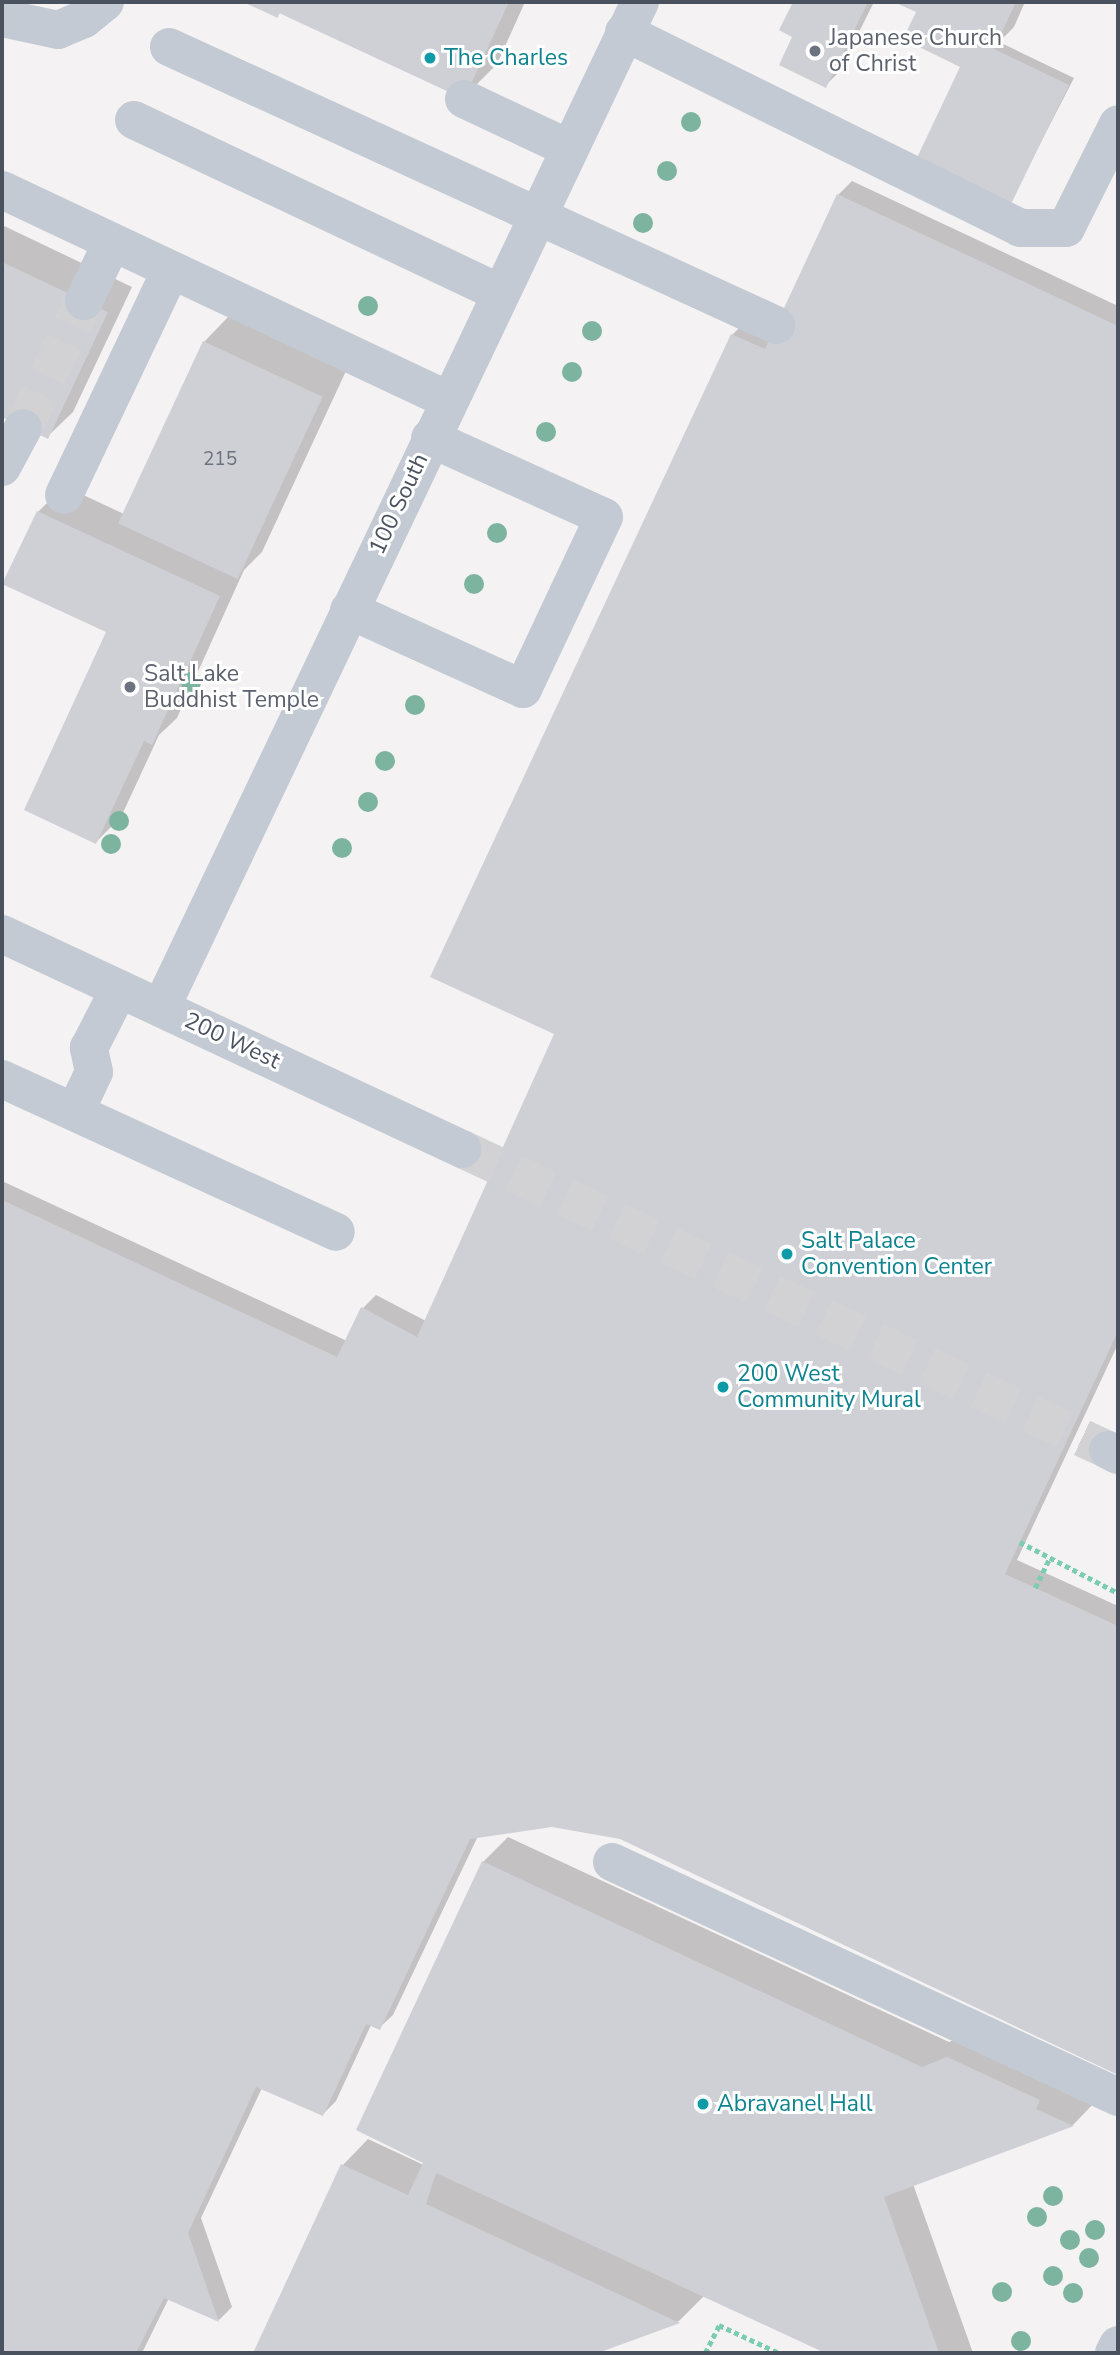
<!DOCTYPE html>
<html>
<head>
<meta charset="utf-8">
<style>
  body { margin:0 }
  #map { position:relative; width:1120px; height:2355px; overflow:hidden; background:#f4f2f2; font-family:"Nunito Sans",sans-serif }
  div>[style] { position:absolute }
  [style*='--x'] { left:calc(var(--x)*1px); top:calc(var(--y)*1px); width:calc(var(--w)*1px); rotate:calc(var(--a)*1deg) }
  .shadow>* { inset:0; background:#0003 }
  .building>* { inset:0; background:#cfd0d6; transform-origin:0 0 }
  .minor-tunnel>* { height:38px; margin-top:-19px; transform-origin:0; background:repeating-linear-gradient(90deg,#d2d2d5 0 38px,transparent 0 57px) }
  .path>* { height:4.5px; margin-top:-2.25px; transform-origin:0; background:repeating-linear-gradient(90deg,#7acdb0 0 5px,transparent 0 8.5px) }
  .minor>* { height:38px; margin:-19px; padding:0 19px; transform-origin:19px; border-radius:19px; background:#c3cad3 }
  .trees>* { width:20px; height:20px; margin:-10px; border-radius:50%; background:#7cb4a0 }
  .dots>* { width:19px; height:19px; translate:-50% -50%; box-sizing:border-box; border:4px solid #fff; border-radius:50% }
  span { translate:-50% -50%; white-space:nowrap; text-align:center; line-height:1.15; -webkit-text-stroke:6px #fff; paint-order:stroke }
  .number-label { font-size:19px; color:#6b727d }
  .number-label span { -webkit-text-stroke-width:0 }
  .worship-label { font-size:23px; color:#5b616d }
  .left { translate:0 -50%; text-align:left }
  .culture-label { font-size:23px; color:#0d838f }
  .street-label { font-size:23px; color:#4a525f }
  .frame { position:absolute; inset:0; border:4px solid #4a525f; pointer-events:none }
</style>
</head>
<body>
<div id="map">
  <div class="shadow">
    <div style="clip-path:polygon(246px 2px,525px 2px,497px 64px,464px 97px,281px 12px,277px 16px)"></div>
    <div style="clip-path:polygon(795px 2px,874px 2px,839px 72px,826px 85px,794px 36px,781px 30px)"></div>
    <div style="clip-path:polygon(898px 2px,1025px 2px,1014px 27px,999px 42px,1074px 78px,1011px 200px,962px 66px,918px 11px)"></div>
    <div style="clip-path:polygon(852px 181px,1118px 306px,1118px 1344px,1017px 1560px,1118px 1606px,1118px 2073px,620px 1838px,552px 1825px,478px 1836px,393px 2015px,379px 2028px,371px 2025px,336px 2101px,323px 2114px,262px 2088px,201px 2218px,232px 2307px,219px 2320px,169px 2298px,142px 2353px,2px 2353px,2px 1181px,347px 1341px,363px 1308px,376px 1295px,426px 1321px,556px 1033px,732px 335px,746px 321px,774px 334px,838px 195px)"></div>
    <div style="clip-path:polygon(2px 225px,132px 287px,73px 412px,47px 437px,2px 415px)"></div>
    <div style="clip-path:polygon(229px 316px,346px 371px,262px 552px,244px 570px,177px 718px,159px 735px,121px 817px,96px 842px,109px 631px,38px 512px,64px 486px,124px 514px,204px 342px)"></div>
    <div style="clip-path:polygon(508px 1837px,949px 2042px,974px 2032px,1097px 2100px,1073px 2125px,913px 2184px,973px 2353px,829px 2353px,704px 2296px,679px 2321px,593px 2353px,255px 2353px,343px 2165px,368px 2139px,428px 2167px,483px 1862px)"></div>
  </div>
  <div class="building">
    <div style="clip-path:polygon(243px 2px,509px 2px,464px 99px,279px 13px,278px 18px)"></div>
    <div style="clip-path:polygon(793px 2px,868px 2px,826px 88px,779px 65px,792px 37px,779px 30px)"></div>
    <div style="clip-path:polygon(894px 2px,1016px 2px,994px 49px,1069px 85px,1012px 202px,1000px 206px,914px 164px,960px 67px,903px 39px,916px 12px)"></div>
    <div style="clip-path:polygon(837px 194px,1118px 326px,1118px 1331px,1005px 1574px,1118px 1626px,1118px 2075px,620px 1839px,552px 1827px,470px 1839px,380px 2030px,366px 2024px,323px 2116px,256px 2087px,188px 2233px,219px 2322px,164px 2298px,136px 2353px,2px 2353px,2px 1200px,337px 1357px,361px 1307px,417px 1337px,554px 1034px,430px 977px,731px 334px,765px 349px)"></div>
    <div style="clip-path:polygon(2px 262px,108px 312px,48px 439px,2px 417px)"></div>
    <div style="left:203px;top:341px;width:132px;height:201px;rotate:25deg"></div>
    <div style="clip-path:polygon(37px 511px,220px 596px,152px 745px,144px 741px,96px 844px,24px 810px,106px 632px,2px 584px)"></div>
    <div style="clip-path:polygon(482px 1861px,922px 2067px,947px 2057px,1040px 2100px,1036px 2109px,1074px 2126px,884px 2197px,939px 2353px,825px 2353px,436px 2173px,426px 2204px,680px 2323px,598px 2353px,253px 2353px,341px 2164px,408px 2195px,423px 2163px,356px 2130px)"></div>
  </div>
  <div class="minor-tunnel">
    <div style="--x:23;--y:428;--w:141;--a:-64.3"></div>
    <div style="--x:462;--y:1149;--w:713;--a:24.98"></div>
  </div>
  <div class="path">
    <div style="--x:1020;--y:1542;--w:110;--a:27.5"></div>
    <div style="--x:1035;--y:1588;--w:34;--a:-64"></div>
    <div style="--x:705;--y:2353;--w:31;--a:-63"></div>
    <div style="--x:719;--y:2325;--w:66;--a:25"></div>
  </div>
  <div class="minor">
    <div style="--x:2;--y:18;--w:57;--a:12.1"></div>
    <div style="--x:58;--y:30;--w:28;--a:-23"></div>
    <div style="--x:84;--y:19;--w:27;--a:-39"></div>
    <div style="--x:624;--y:32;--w:442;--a:26.3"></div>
    <div style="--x:1020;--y:228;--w:46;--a:0"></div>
    <div style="--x:1066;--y:228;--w:116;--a:-63.4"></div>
    <div style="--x:169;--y:47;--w:668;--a:24.61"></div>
    <div style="--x:464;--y:99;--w:115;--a:25.2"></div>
    <div style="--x:134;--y:120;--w:405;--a:25.3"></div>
    <div style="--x:2;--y:190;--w:494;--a:25.2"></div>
    <div style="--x:84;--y:301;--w:65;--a:-64.6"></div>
    <div style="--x:2;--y:467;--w:44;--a:-61.7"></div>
    <div style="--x:64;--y:495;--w:249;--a:-64.6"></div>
    <div style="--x:349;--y:610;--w:191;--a:24.4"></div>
    <div style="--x:523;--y:689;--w:190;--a:-64.8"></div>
    <div style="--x:604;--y:517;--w:191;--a:-155.6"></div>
    <div style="--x:2;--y:934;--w:508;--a:25.05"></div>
    <div style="--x:161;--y:1008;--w:1114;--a:-64.54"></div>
    <div style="--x:2;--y:1079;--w:367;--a:24.6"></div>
    <div style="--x:75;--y:1112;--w:44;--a:-64.6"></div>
    <div style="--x:94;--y:1072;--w:25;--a:-102"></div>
    <div style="--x:89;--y:1048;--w:66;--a:-63"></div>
    <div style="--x:1108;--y:1450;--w:11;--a:27"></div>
    <div style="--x:612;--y:1862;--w:558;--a:24.91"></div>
    <div style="--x:1114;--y:2353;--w:9;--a:-63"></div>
  </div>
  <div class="trees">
    <div style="left:691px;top:122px"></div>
    <div style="left:667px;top:171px"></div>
    <div style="left:643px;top:223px"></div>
    <div style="left:368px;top:306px"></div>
    <div style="left:592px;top:331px"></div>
    <div style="left:572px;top:372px"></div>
    <div style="left:546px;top:432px"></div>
    <div style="left:497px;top:533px"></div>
    <div style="left:474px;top:584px"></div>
    <div style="left:191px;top:682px"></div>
    <div style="left:415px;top:705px"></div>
    <div style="left:385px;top:761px"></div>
    <div style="left:368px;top:802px"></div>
    <div style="left:119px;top:821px"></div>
    <div style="left:111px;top:844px"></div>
    <div style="left:342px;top:848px"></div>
    <div style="left:1053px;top:2196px"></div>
    <div style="left:1037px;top:2217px"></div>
    <div style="left:1095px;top:2230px"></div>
    <div style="left:1070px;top:2240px"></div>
    <div style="left:1089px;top:2258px"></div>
    <div style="left:1053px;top:2276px"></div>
    <div style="left:1002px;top:2292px"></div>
    <div style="left:1073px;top:2293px"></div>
    <div style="left:1021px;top:2341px"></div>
  </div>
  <div class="dots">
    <div style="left:815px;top:51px;background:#6b7280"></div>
    <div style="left:430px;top:58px;background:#0f9aa8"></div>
    <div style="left:130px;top:687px;background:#6b7280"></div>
    <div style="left:787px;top:1254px;background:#0f9aa8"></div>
    <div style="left:723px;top:1387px;background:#0f9aa8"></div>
    <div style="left:703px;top:2104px;background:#0f9aa8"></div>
  </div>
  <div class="number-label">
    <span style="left:220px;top:460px">215</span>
  </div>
  <div class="worship-label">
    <span class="left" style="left:829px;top:51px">Japanese Church<br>of Christ</span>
    <span class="left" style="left:144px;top:687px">Salt Lake<br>Buddhist Temple</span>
  </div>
  <div class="culture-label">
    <span class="left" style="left:444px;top:58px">The Charles</span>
    <span class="left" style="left:801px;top:1254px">Salt Palace<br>Convention Center</span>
    <span class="left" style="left:737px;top:1387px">200 West<br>Community Mural</span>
    <span class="left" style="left:717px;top:2104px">Abravanel Hall</span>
  </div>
  <div class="street-label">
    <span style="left:399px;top:504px;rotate:-65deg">100 South</span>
    <span style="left:232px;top:1041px;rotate:25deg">200 West</span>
  </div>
  <div class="frame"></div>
</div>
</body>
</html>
